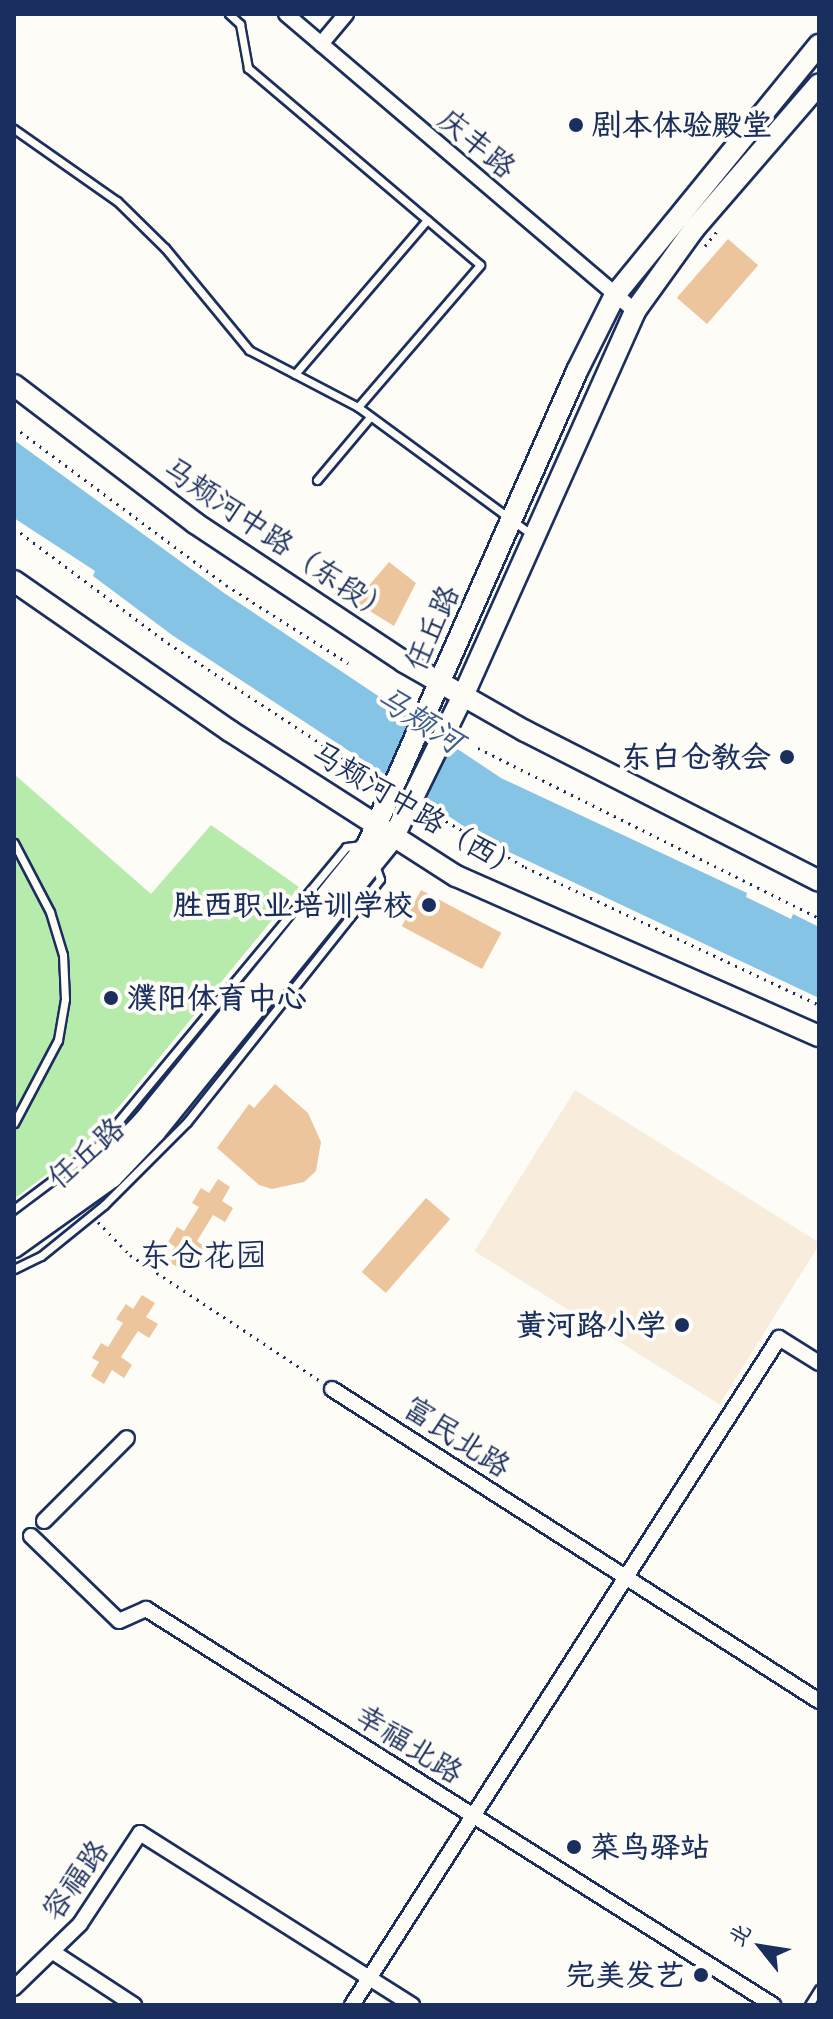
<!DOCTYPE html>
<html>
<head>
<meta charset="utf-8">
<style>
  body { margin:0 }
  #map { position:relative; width:833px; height:2019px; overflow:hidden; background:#fdfcf7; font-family:Sriracha,"LXGW WenKai TC",sans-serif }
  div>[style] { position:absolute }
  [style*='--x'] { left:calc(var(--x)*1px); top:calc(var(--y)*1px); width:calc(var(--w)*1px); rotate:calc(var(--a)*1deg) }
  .built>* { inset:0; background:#f8ecdc; transform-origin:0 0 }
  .green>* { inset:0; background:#b6ebac }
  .water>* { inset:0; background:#86c4e6 }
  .building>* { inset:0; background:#edc59c; transform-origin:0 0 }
  .path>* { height:3px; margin-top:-1.5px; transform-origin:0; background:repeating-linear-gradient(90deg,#1b2f5e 0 2px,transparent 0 8px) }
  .roads { filter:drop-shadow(2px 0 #1b2f5e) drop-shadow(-2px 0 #1b2f5e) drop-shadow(0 2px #1b2f5e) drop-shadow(0 -2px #1b2f5e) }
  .lane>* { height:7px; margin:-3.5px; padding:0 3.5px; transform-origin:3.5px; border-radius:3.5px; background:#fdfcf7 }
  .street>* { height:14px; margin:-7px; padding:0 7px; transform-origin:7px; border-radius:7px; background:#fdfcf7 }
  .secondary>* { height:20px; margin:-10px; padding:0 10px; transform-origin:10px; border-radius:10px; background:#fdfcf7 }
  .dots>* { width:22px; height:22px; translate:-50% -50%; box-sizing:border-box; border:4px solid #fdfcf7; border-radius:50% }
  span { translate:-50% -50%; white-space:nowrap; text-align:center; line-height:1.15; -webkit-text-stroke:8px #fdfcf7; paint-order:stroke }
  .poi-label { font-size:30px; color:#1b2f5e; font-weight:700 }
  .left { translate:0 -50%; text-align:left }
  .right { translate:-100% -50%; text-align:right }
  .street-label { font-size:30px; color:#1b2f5e }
  .water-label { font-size:32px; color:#3b5c87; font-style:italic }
  .neighbourhood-label { font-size:32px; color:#1b2f5e }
  .frame { position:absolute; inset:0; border:16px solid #1b2f5e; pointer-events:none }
  .north { position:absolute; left:721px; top:1907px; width:80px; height:80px; -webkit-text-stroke:6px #fdfcf7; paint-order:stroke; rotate:300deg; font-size:22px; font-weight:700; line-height:32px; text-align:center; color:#1b2f5e }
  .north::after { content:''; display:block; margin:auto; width:28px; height:36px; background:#1b2f5e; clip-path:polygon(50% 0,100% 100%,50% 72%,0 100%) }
</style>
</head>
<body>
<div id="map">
  <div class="built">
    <div style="left:575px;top:1090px;width:289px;height:190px;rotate:32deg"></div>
  </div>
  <div class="green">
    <div style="clip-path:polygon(14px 774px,151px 894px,211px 825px,299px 887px,123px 1102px,79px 1150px,14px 1199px)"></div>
  </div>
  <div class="water">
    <div style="clip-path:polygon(14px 440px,224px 593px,501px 778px,747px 893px,746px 897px,791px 919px,793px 914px,819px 927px,819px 998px,488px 842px,172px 635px,93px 576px,95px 571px,14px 518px)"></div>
  </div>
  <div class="building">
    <div style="left:728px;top:239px;width:40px;height:78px;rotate:41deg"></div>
    <div style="clip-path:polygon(389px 562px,416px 583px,394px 626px,355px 602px)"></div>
    <div style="left:421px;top:890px;width:91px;height:41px;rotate:28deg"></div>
    <div style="clip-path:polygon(275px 1084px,308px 1113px,321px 1142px,316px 1171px,304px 1182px,272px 1189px,259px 1185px,217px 1148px,249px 1104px,254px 1108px)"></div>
    <div style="clip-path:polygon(218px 1179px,230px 1187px,222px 1201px,233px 1208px,225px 1222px,213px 1215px,197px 1241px,208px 1249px,200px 1262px,188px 1254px,179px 1268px,166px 1260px,175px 1247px,168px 1242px,177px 1227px,184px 1231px,199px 1207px,192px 1203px,201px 1188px,209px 1193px)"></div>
    <div style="left:426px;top:1198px;width:32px;height:98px;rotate:41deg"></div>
    <div style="clip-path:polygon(142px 1295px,155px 1303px,146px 1317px,158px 1324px,149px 1338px,138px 1331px,121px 1357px,132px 1365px,124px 1378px,112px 1370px,104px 1384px,91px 1376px,99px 1362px,92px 1358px,101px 1343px,108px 1347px,123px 1323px,116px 1319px,126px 1304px,133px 1309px)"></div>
  </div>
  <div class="path">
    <div style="--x:705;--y:246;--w:21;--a:-51"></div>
    <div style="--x:14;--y:427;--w:264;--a:36.7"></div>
    <div style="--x:226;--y:585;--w:145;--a:32.6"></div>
    <div style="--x:14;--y:528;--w:192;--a:36.8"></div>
    <div style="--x:168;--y:643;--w:240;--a:33.3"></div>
    <div style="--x:478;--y:748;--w:381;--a:26.5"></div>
    <div style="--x:439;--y:817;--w:99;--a:30.2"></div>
    <div style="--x:525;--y:867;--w:325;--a:25.1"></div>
    <div style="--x:98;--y:1222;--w:46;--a:45.9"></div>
    <div style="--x:130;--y:1255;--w:230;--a:33.5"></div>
  </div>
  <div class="roads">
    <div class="lane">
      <div style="--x:229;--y:14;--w:15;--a:42"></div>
      <div style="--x:240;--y:24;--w:45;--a:79.7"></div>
      <div style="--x:248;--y:68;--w:304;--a:40.3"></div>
      <div style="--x:480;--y:265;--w:187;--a:130.7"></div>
      <div style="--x:14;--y:129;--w:126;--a:35"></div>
      <div style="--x:117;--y:201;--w:67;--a:44.4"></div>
      <div style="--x:165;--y:248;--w:132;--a:50.5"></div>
      <div style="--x:249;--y:350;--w:123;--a:27.6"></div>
      <div style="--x:358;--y:407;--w:215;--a:36.3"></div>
      <div style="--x:295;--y:374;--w:203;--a:-49.4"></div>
      <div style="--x:317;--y:480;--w:82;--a:-49.9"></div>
      <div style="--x:14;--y:843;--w:78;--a:62.4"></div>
      <div style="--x:50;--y:912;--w:45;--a:73.2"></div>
      <div style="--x:63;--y:955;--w:44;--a:87.4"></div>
      <div style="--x:65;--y:999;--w:42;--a:99.7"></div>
      <div style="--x:58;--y:1040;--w:94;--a:117.9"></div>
      <div style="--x:14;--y:1209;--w:105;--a:-36.9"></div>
      <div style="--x:98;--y:1146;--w:388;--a:-50.3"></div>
      <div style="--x:346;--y:847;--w:16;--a:-7"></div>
      <div style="--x:14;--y:1269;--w:30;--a:-26"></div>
      <div style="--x:41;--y:1256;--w:81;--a:-39"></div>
      <div style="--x:104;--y:1205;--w:117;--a:-45"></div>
      <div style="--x:187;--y:1122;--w:310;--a:-51.5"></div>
      <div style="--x:380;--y:879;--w:15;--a:-110"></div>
      <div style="--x:809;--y:2005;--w:19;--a:-58"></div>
    </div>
    <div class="street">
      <div style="--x:286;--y:14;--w:458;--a:40.4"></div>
      <div style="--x:321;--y:44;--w:39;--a:-50"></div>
      <div style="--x:332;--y:1389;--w:578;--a:32.65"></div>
      <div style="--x:44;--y:1521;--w:117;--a:-45"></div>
      <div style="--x:31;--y:1536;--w:122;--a:44"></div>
      <div style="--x:119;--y:1621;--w:30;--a:-24"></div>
      <div style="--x:146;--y:1609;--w:742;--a:32.28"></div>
      <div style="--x:53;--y:1952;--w:97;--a:33.2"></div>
      <div style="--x:14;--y:1988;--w:92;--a:-44.1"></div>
      <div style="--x:80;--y:1924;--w:109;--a:-56.6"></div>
      <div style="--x:140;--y:1833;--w:322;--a:32.3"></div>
      <div style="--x:352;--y:2005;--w:792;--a:-57.37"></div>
      <div style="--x:779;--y:1338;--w:47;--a:32"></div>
    </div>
    <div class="secondary">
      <div style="--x:14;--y:385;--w:228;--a:37.3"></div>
      <div style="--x:195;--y:523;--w:251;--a:33.6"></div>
      <div style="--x:404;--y:662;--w:139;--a:29.7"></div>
      <div style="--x:525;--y:731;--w:330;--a:27"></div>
      <div style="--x:14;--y:581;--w:263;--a:34.8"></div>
      <div style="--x:230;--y:731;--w:269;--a:32.7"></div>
      <div style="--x:456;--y:876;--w:397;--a:23.8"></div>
      <div style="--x:14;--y:1230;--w:114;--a:-36.8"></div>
      <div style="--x:105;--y:1162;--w:57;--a:-46.4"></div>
      <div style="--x:144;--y:1121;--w:356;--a:-51"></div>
      <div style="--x:368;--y:844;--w:517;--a:-66.16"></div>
      <div style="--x:577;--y:371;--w:85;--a:-63.4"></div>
      <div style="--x:615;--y:295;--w:323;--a:-50.8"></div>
      <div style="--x:14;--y:1247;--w:120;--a:-35.5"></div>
      <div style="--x:112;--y:1177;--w:62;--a:-46.3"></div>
      <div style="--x:155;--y:1132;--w:378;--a:-51"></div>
      <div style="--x:393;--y:838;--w:158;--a:-63.8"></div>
      <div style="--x:463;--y:696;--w:422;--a:-65.9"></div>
      <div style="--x:635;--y:311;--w:101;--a:-54.3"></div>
      <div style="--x:694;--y:229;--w:191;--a:-49.2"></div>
    </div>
  </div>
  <div class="dots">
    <div style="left:576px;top:125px;background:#1b2f5e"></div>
    <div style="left:787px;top:757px;background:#1b2f5e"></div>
    <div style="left:429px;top:905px;background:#1b2f5e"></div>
    <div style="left:111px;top:998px;background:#1b2f5e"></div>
    <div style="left:682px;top:1325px;background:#1b2f5e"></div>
    <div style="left:574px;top:1847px;background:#1b2f5e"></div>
    <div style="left:701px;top:1975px;background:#1b2f5e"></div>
  </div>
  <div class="poi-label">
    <span class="left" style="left:592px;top:125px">剧本体验殿堂</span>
    <span class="right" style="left:771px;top:757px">东白仓教会</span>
    <span class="right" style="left:413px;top:905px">胜西职业培训学校</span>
    <span class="left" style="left:127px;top:998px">濮阳体育中心</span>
    <span class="right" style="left:666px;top:1325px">黄河路小学</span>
    <span class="left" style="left:590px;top:1847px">菜鸟驿站</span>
    <span class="right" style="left:685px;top:1975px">完美发艺</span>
  </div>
  <div class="street-label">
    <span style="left:477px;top:143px;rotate:40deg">庆丰路</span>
    <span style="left:278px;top:540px;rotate:34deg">马颊河中路（东段）</span>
    <span style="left:432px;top:628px;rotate:-66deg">任丘路</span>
    <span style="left:417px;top:811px;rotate:31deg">马颊河中路（西）</span>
    <span style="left:86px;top:1153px;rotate:-41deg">任丘路</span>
    <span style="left:457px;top:1437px;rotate:33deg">富民北路</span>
    <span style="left:409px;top:1744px;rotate:32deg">幸福北路</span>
    <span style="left:75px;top:1880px;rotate:-54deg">容福路</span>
  </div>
  <div class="water-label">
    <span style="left:419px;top:720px;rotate:33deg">马颊河</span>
  </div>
  <div class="neighbourhood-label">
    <span style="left:203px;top:1256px">东仓花园</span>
  </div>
  <div class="frame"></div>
  <div class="north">北</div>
</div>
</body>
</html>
